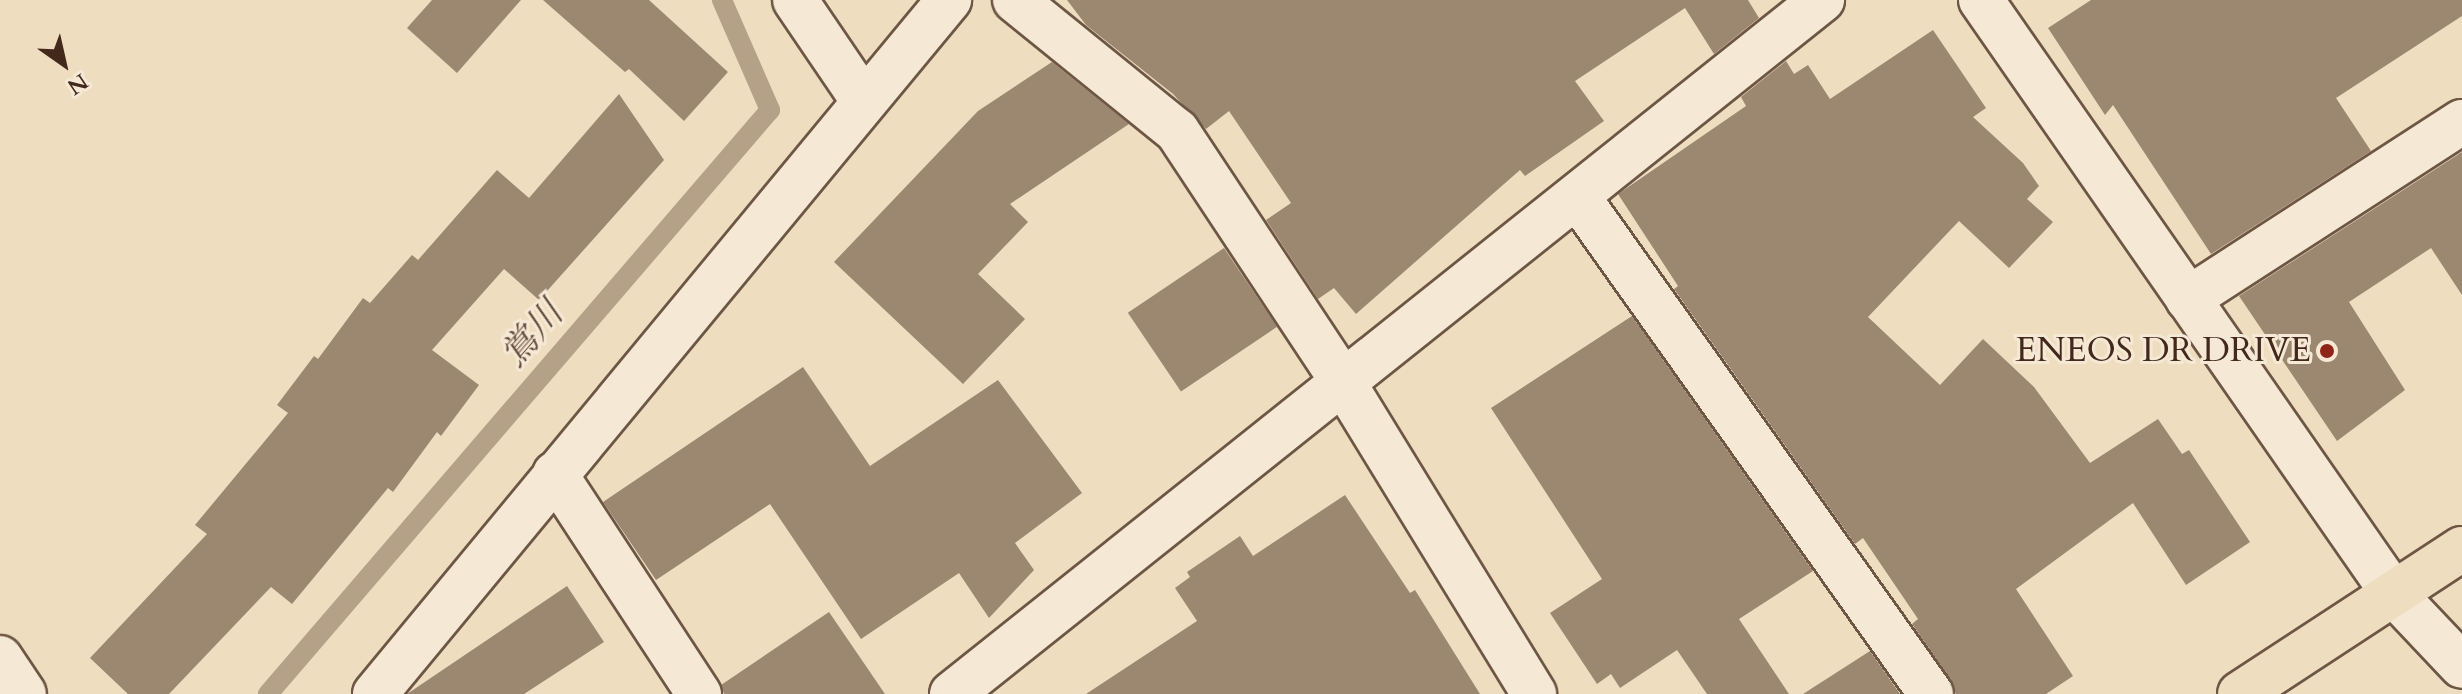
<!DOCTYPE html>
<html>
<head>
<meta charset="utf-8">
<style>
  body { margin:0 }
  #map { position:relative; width:2462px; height:694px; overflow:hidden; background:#efddbf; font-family:Cardo,"Noto Serif JP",serif }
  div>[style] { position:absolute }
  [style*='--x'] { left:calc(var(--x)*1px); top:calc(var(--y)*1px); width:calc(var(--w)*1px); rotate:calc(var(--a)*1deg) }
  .stream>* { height:20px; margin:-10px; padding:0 10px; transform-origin:10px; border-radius:10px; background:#b5a088 }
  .building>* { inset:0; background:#9c8771; transform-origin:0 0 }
  .roads { filter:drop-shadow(2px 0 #6e5645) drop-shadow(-2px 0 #6e5645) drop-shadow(0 2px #6e5645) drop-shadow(0 -2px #6e5645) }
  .minor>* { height:44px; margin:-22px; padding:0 22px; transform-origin:22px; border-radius:22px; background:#f5e9d5 }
  .major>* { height:44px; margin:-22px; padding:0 22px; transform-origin:22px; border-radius:22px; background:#efddbf }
  .dots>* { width:22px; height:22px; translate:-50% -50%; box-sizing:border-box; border:4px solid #f5e9d5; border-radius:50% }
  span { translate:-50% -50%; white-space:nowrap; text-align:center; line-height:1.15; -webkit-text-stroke:6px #f5e9d5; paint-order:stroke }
  .poi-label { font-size:34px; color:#43291c }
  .right { translate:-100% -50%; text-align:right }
  .water-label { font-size:36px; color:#654d3c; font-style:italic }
  .north { position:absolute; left:24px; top:24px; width:80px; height:80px; -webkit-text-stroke:6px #f5e9d5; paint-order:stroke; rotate:146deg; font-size:22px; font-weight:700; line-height:32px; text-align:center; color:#43291c }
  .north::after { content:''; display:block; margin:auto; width:28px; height:36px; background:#43291c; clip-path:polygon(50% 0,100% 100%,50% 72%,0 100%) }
</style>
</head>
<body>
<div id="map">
  <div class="stream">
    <div style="--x:268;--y:694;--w:770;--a:-49.32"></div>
    <div style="--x:770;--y:110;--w:120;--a:-113.6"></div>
  </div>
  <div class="building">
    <div style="clip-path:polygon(432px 0,521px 0,457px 73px,407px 28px)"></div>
    <div style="clip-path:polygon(543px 0,649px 0,728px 72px,684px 121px,629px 69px,625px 72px)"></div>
    <div style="clip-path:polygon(1067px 0,1748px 0,1759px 18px,1714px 54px,1685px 8px,1575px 81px,1604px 121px,1525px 176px,1520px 170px,1356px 314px,1334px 288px,1318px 299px,1266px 220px,1291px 203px,1229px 111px,1206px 129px,1173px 94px,1086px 25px)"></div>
    <div style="clip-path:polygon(2091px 0,2462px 0,2462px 16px,2336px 98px,2371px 151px,2211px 254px,2113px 105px,2105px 115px,2048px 28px)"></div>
    <div style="clip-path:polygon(1933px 30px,1986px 108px,1973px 117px,2023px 163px,2039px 186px,2027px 199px,2053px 222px,2009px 268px,1959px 221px,1868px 317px,1940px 385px,1983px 339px,2034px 387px,2090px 463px,2158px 419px,2182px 454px,2189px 450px,2250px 542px,2186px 585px,2133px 503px,2016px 589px,2073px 676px,2046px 694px,1956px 694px,1951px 680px,1912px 624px,1918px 619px,1863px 538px,1855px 544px,1674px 289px,1678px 286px,1618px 194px,1746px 106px,1741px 97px,1786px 61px,1794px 74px,1808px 65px,1830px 99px)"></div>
    <div style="clip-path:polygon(1052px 62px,1129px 124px,1010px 204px,1028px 222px,978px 274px,1025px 319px,963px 384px,834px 262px,978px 111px)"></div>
    <div style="clip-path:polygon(619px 94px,664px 160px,539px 300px,504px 269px,432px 350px,479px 385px,441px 436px,437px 432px,393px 492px,388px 488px,292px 604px,271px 587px,169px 694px,128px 694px,90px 658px,207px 534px,195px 525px,288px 413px,277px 405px,314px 356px,318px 359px,363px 298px,370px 303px,412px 255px,418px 260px,497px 170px,529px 198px)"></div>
    <div style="clip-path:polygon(2462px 152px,2462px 295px,2431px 248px,2349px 302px,2405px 390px,2337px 441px,2239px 296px)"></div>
    <div style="left:1224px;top:248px;width:95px;height:116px;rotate:56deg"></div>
    <div style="clip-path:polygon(1632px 316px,1813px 571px,1739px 619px,1789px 694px,1707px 694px,1677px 650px,1620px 688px,1611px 674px,1597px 684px,1550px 613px,1602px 579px,1491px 408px)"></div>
    <div style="clip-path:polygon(803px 367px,870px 466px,998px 380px,1082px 493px,1015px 543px,1034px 570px,989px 618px,959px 573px,861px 639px,770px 504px,656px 580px,603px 502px)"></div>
    <div style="clip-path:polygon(1345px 495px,1410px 593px,1415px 590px,1480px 694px,1086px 694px,1197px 621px,1175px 588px,1190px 577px,1187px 572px,1240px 536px,1253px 556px)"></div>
    <div style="clip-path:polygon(567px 586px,604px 642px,524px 694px,407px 694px)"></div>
    <div style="clip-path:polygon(829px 612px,885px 694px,724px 694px,721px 685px)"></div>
    <div style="clip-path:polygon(1870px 651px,1900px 694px,1803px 694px)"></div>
  </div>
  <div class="roads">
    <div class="minor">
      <div style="--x:795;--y:0;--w:121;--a:55.8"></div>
      <div style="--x:1015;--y:0;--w:208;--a:39"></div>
      <div style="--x:1177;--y:131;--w:301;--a:56.5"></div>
      <div style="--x:1343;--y:382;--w:366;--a:58.5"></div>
      <div style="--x:1981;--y:0;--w:722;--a:55.21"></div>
      <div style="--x:2393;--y:593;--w:100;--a:46.6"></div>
      <div style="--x:1577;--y:196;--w:611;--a:54.59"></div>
      <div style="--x:2188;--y:299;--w:326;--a:-32.9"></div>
      <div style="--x:555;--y:474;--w:263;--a:56.8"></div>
      <div style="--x:0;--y:658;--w:43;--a:56.3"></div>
      <div style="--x:375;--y:694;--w:901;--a:-50.41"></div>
      <div style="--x:952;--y:694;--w:1113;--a:-38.58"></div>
    </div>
    <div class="major">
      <div style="--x:2240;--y:694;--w:265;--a:-33.2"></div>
    </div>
  </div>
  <div class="dots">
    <div style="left:2327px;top:351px;background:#8f2418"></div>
  </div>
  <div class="poi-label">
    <span class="right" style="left:2311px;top:351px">ENEOS DR DRIVE</span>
  </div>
  <div class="water-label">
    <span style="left:532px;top:334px;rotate:-49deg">鴬川</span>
  </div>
  <div class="north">N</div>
</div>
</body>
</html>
